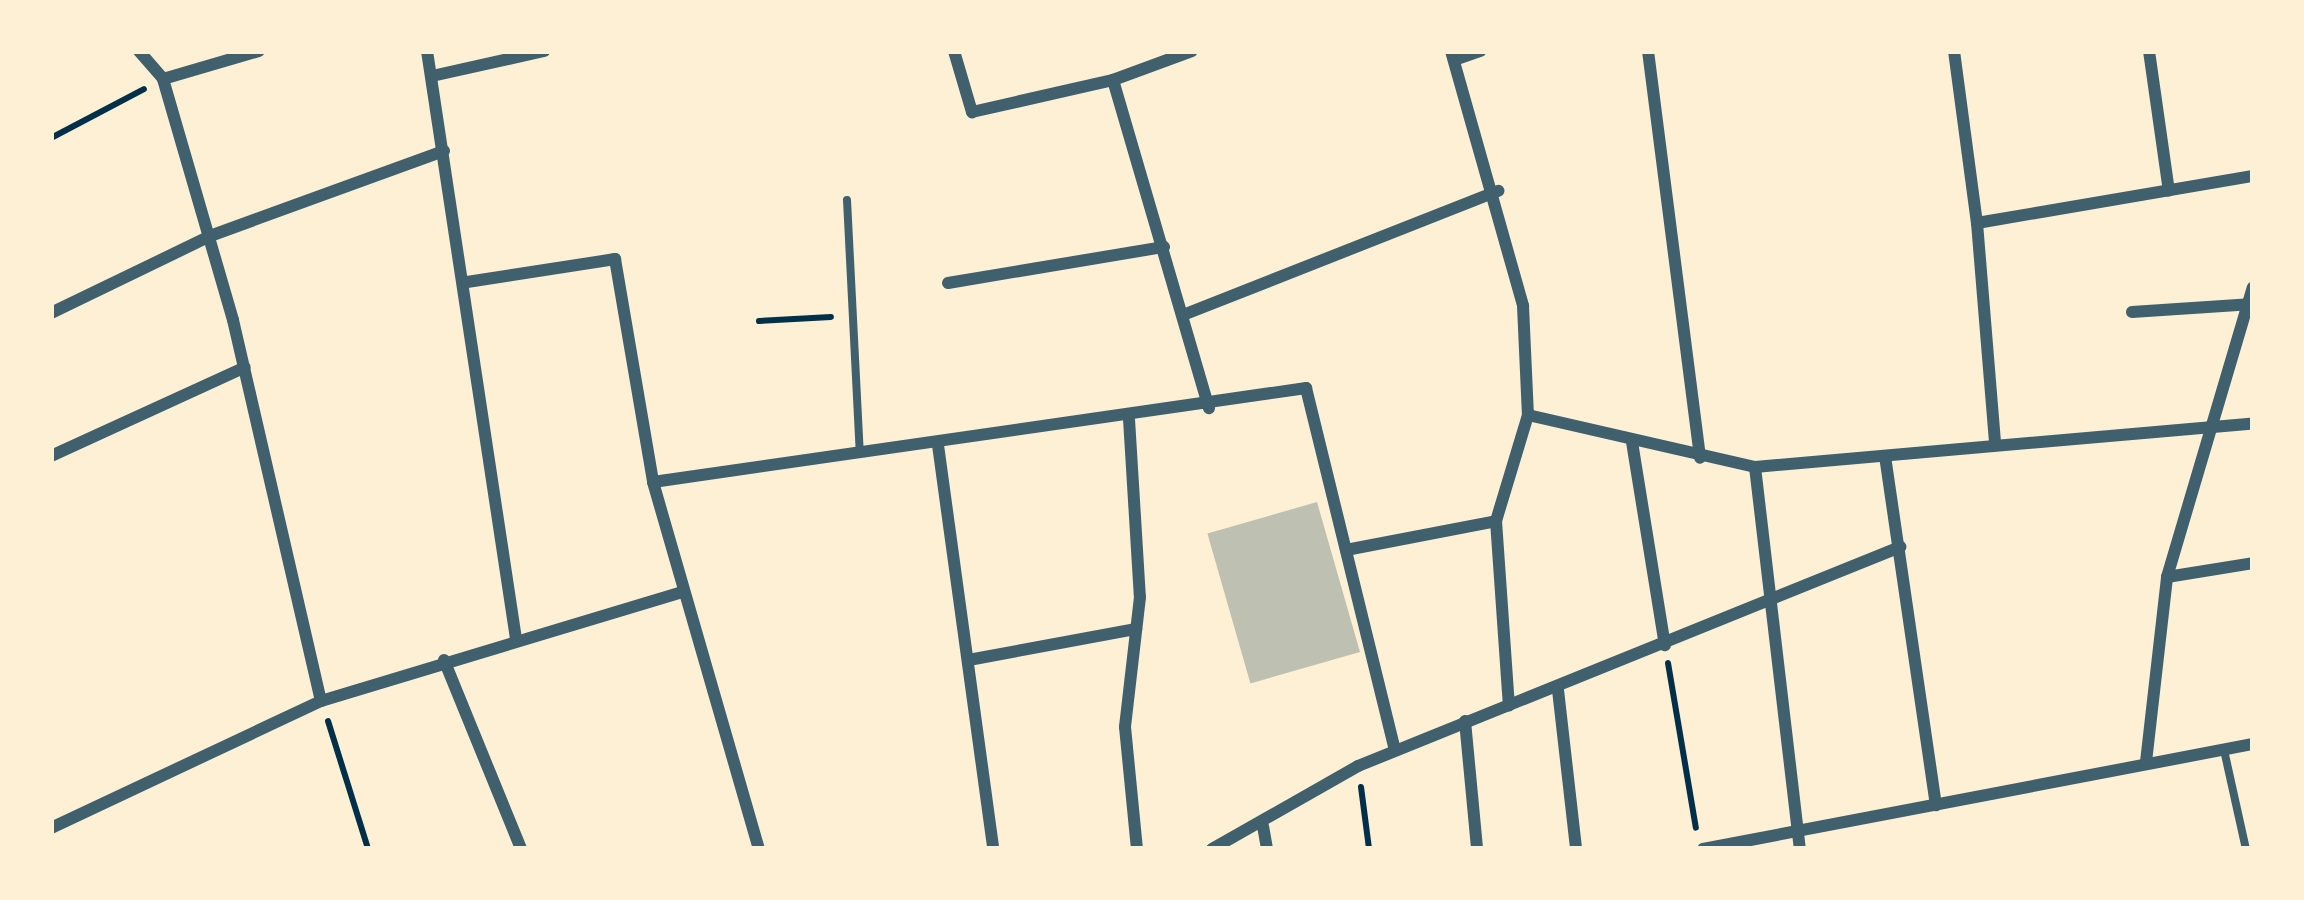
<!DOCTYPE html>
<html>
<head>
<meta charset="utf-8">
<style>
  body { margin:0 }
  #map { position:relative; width:2304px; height:900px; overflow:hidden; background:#fdf0d5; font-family:"DejaVu Sans",sans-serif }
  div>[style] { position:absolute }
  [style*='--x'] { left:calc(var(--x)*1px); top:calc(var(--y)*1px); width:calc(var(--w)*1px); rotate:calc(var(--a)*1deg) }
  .building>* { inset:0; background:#bec0b2; transform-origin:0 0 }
  .path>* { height:6px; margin:-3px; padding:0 3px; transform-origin:3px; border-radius:3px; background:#003049 }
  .service>* { height:8px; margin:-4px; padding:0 4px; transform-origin:4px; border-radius:4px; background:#3f606c }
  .minor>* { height:12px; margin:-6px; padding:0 6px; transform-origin:6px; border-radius:6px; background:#3f606c }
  span { translate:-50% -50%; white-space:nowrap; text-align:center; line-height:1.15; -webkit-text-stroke:12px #fdf0d5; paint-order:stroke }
  .frame { position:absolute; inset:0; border:54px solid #fdf0d5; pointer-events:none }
</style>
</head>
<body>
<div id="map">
  <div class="building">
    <div style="left:1317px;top:502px;width:156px;height:114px;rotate:74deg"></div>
  </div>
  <div class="path">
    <div style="--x:51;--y:138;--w:105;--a:-27.8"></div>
    <div style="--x:759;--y:321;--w:72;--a:-3.2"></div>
    <div style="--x:1668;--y:663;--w:167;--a:80.4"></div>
    <div style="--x:328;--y:721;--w:134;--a:72.6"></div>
    <div style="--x:1361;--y:787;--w:63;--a:82.6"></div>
  </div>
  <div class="service">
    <div style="--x:847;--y:200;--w:254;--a:87.1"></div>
    <div style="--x:2224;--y:750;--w:101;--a:77.5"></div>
  </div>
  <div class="minor">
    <div style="--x:139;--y:51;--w:37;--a:49"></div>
    <div style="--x:163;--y:79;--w:251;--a:73.8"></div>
    <div style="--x:233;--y:320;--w:391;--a:77"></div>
    <div style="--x:427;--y:51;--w:595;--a:81.39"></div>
    <div style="--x:954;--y:51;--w:64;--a:73.6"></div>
    <div style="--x:972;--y:112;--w:145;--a:-12.8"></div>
    <div style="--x:1113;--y:80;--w:342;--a:73.7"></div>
    <div style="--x:1451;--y:51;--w:265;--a:74.2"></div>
    <div style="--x:1523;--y:306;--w:109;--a:87.4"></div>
    <div style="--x:1528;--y:415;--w:111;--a:106.8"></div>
    <div style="--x:1496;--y:521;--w:185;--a:86"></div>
    <div style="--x:1648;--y:51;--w:410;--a:82.7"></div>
    <div style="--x:1954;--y:51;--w:174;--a:82.4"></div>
    <div style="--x:1977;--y:223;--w:280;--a:-9.7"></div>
    <div style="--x:2149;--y:51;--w:141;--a:81.9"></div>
    <div style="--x:1454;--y:60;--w:28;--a:-19"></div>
    <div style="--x:432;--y:76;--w:115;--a:-12.6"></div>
    <div style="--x:163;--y:79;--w:100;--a:-16.3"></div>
    <div style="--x:1113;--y:80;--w:84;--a:-20.2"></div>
    <div style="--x:1977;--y:223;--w:222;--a:85.3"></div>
    <div style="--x:467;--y:282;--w:150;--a:-8.8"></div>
    <div style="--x:615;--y:259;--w:226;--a:80.3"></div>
    <div style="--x:653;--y:482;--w:660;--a:-8.19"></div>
    <div style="--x:1306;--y:388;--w:373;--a:76.2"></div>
    <div style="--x:948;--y:283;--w:219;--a:-9.5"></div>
    <div style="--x:2132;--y:312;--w:121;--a:-3.8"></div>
    <div style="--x:51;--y:313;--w:177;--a:-25.8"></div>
    <div style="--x:210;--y:236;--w:249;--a:-20"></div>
    <div style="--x:1183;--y:315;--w:339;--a:-21.5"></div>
    <div style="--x:1528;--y:415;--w:233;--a:12.9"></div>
    <div style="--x:1755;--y:467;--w:500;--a:-5"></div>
    <div style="--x:1129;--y:419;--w:178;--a:86.5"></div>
    <div style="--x:1140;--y:597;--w:131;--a:96.6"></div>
    <div style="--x:1125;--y:727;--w:123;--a:84.4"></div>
    <div style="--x:1632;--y:442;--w:206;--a:80.8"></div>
    <div style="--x:938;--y:445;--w:408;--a:82.2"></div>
    <div style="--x:51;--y:456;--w:213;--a:-24.6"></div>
    <div style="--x:1885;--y:456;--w:353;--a:81.7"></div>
    <div style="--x:1755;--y:467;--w:385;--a:83.3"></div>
    <div style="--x:653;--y:482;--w:382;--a:73.9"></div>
    <div style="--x:1346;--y:550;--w:153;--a:-10.9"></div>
    <div style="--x:2167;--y:577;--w:87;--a:-9.2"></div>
    <div style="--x:974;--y:659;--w:165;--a:-10.5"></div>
    <div style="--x:444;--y:660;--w:204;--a:67.8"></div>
    <div style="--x:1558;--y:690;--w:160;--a:83.5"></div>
    <div style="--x:1465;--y:721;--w:129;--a:84.6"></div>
    <div style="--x:2146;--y:762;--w:186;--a:-83.5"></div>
    <div style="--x:2167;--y:577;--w:302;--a:-73.5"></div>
    <div style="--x:1263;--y:826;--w:23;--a:80"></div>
    <div style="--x:51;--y:828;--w:298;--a:-25.2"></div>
    <div style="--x:321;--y:701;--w:374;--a:-16.8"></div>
    <div style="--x:1212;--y:849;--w:168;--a:-29.6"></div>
    <div style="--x:1358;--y:766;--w:585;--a:-22"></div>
    <div style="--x:1703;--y:849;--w:560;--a:-10.81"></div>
  </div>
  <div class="frame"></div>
</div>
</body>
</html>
